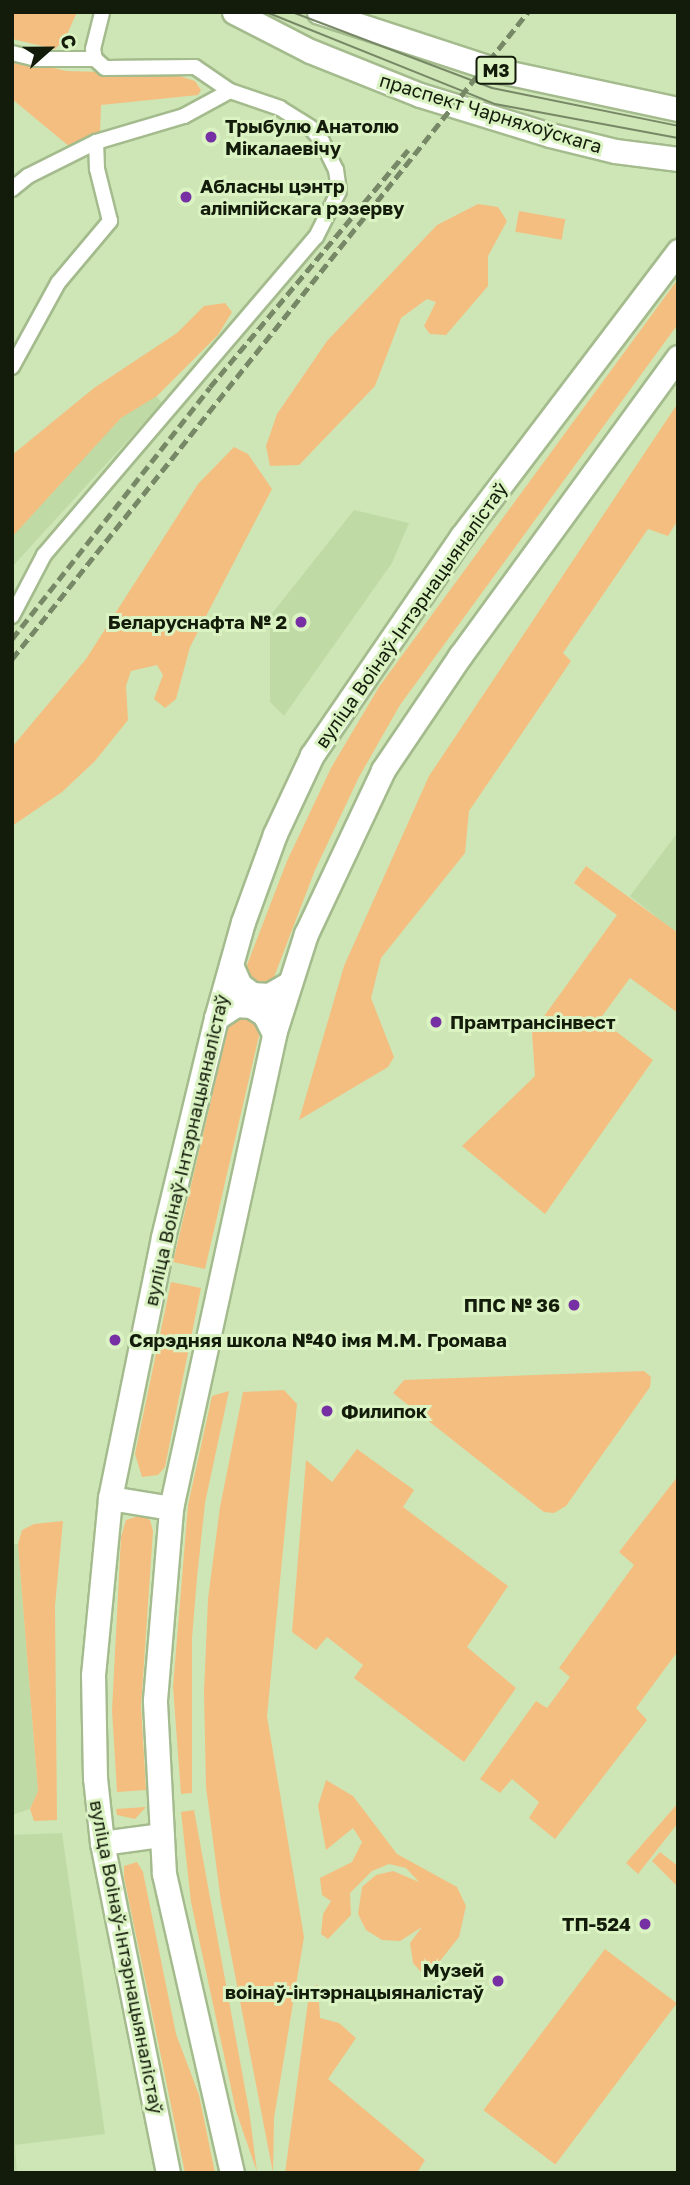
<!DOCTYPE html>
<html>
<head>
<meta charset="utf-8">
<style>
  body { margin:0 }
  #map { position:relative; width:690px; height:2185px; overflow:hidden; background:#cee6b6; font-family:"Golos Text",sans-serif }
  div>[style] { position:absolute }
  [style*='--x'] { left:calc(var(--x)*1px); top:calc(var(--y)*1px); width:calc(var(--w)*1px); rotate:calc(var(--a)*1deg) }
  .built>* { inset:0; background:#bfdaa5 }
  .green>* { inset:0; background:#f4be80; transform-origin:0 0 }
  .roads { filter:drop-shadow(2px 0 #a4bb8d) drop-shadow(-2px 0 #a4bb8d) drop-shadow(0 2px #a4bb8d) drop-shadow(0 -2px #a4bb8d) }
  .street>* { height:14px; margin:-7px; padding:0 7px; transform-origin:7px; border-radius:7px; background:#fff }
  .primary>* { height:23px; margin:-11.5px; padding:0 11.5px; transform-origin:11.5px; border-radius:11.5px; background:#fff }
  .tram>* { height:2px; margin:-1px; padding:0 1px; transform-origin:1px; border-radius:1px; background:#786 }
  .rail>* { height:5px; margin-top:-2.5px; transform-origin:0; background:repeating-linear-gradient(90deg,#786 0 10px,transparent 0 15px) }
  .dots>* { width:19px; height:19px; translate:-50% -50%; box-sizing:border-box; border:4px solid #dbf3c3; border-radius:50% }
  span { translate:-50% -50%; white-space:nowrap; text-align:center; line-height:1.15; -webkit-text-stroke:6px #dbf3c3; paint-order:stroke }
  .shield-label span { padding:2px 5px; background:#dbf3c3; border:2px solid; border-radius:5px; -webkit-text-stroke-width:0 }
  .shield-label { font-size:18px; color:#131c0a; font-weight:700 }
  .street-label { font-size:19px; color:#131c0a }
  .poi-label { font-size:19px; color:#131c0a; font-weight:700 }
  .left { translate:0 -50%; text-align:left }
  .right { translate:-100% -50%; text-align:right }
  .frame { position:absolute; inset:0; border:14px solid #131c0a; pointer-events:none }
  .north { position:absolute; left:14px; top:14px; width:70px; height:70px; -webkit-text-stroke:5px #dbf3c3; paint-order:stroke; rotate:69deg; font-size:19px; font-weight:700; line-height:28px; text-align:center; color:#131c0a }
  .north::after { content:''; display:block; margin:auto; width:24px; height:32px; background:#131c0a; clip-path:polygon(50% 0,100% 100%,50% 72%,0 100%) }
</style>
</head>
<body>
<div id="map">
  <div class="built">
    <div style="clip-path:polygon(150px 389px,162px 403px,12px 567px,12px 528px)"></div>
    <div style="clip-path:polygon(354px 510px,409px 523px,392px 563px,284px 716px,270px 702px,270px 616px)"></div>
    <div style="clip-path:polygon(678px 832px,678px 934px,630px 896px)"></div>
    <div style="clip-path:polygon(12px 1544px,18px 1544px,38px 1792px,30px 1809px,12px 1815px)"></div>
    <div style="clip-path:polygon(62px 1833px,105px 2134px,15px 2145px,17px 2173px,12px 2173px,12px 1835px)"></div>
  </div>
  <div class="green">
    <div style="clip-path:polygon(12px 12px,77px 12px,65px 39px,55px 49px,12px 39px)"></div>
    <div style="clip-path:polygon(12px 59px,67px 71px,173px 74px,195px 81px,201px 90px,198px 95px,101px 105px,100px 133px,70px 147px,12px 99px)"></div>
    <div style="clip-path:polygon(478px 204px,498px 207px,507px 221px,488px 256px,488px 286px,446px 335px,430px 334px,424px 326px,436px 302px,427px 299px,401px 318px,375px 386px,299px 465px,270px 466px,266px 446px,277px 414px,327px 341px,437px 225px)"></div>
    <div style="left:519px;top:211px;width:47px;height:21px;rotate:10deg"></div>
    <div style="clip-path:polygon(678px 279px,678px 324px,400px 705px,359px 777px,315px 870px,274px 977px,265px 987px,257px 987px,247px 978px,247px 965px,287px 861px,331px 768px,379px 687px)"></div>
    <div style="clip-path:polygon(225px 303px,232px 312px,218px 335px,157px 396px,121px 418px,12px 537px,12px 455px,94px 388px,177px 333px,204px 306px)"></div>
    <div style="clip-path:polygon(678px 403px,678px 520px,668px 536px,648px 529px,563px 653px,571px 661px,469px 811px,465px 853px,381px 958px,371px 998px,394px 1057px,388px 1067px,299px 1120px,344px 966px,429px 776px)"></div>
    <div style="clip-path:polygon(234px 447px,248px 454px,272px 489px,190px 647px,176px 699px,165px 708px,154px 699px,163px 675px,157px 665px,131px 671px,126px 686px,128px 720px,95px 761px,62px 792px,12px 826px,12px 747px,86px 659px,198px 484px)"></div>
    <div style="clip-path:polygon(586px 866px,678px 933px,678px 1013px,630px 978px,600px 1019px,653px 1060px,545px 1214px,462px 1146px,535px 1076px,532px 1033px,617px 915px,574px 883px)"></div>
    <div style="clip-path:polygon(248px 1012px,261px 1027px,205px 1269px,173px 1262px,230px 1020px)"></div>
    <div style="clip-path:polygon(171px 1282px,201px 1288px,165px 1467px,158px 1475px,142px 1477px,135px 1454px)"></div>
    <div style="clip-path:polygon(644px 1371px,651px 1377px,650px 1387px,566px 1506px,554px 1513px,544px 1512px,393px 1393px,404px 1380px)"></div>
    <div style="clip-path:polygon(284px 1390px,297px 1404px,267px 1716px,304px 1937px,274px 2118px,273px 2173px,221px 1902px,206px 1787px,204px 1692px,208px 1599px,220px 1507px,243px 1392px)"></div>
    <div style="clip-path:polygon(229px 1391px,205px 1503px,197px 1578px,192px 1638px,192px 1793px,181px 1794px,173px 1687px,188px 1505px,212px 1396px)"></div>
    <div style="clip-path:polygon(357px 1449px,414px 1490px,403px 1507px,508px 1586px,467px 1647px,516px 1688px,464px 1762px,354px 1678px,363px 1665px,327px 1637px,316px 1650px,292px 1632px,306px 1460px,332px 1482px)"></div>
    <div style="clip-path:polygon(678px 1476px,678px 1651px,636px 1708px,647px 1720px,555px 1839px,529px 1818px,539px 1802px,512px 1779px,500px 1793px,480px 1779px,536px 1701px,547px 1708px,570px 1677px,559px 1668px,634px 1565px,619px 1552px)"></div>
    <div style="clip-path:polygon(142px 1515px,150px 1520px,153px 1531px,141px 1706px,146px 1790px,117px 1792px,112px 1710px,121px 1537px,126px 1520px)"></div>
    <div style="clip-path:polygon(63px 1521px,55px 1606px,57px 1820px,34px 1821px,30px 1809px,38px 1791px,18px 1544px,22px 1530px,34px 1524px)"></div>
    <div style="clip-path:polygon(326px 1780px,353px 1796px,397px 1854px,457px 1887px,466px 1906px,459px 1937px,432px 1971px,422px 1973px,413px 1963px,410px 1943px,422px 1927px,400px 1941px,382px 1940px,366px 1930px,358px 1914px,362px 1887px,376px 1875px,393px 1871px,419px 1882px,406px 1868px,389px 1864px,372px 1871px,350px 1893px,351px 1915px,328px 1939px,321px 1934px,323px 1914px,331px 1901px,322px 1895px,320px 1878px,352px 1862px,362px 1842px,353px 1828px,326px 1850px,318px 1806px)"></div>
    <div style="clip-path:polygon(678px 1803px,678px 1823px,638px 1874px,626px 1863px)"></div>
    <div style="clip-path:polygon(146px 1807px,135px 1819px,117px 1815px,116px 1809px)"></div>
    <div style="clip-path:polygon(194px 1810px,249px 2110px,257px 2172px,236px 2111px,191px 1902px,181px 1812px)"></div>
    <div style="clip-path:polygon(660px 1852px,678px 1866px,678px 1887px,652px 1861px)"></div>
    <div style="clip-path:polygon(137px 1862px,143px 1872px,176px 2034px,199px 2095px,215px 2173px,185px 2173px,124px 1877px,124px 1866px)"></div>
    <div style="left:605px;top:1949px;width:90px;height:202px;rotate:37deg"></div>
    <div style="clip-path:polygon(318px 1985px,320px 2018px,339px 2023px,356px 2038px,328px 2079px,425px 2160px,417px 2173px,285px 2173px,310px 1987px)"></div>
  </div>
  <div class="roads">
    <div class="street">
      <div style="--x:12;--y:53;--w:25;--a:14"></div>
      <div style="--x:36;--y:59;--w:59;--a:0"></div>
      <div style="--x:12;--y:189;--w:21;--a:-39"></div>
      <div style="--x:28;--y:176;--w:76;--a:-26.6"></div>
      <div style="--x:96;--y:142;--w:92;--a:-16.5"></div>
      <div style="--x:184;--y:116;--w:52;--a:-28.5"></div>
      <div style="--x:12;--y:367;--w:96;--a:-61.3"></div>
      <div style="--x:58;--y:283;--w:81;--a:-50"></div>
      <div style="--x:110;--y:221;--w:54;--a:-104"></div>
      <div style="--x:97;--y:169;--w:27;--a:-92"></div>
      <div style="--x:12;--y:616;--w:69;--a:-62.3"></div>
      <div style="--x:44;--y:555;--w:418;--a:-49.5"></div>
      <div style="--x:316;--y:237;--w:51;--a:-63.4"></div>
      <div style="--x:339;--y:191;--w:21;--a:-98"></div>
      <div style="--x:336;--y:170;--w:32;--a:-116"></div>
      <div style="--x:322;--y:141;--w:18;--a:-131"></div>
      <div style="--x:310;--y:127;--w:36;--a:-148"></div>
      <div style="--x:280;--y:108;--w:53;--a:-161.2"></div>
      <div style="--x:230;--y:91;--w:42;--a:-145.6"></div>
      <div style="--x:195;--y:67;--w:90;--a:179.4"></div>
      <div style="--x:105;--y:68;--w:13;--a:-138"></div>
      <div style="--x:95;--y:59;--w:10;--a:-101"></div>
      <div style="--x:93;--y:49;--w:38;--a:-76"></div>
    </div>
    <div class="primary">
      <div style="--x:234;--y:12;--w:85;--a:27.2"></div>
      <div style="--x:310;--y:51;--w:118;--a:21.8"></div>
      <div style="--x:420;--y:95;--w:136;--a:17.1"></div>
      <div style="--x:550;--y:135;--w:67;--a:13.8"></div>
      <div style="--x:615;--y:151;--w:64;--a:7.2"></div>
      <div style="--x:319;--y:12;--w:190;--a:18.1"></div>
      <div style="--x:500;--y:71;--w:182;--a:12.1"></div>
      <div style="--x:231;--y:965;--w:22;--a:66"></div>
      <div style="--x:240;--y:985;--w:15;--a:37"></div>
      <div style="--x:252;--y:994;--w:17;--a:3"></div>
      <div style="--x:269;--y:995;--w:24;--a:-30"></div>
      <div style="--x:216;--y:1018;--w:24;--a:-33"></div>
      <div style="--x:236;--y:1005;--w:15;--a:4"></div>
      <div style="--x:251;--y:1006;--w:15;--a:32"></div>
      <div style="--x:264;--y:1014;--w:22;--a:63"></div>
      <div style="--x:110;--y:1498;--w:62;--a:9.3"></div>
      <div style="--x:102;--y:1843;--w:60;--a:-7.7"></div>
      <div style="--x:168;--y:2173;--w:337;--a:-101.3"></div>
      <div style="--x:102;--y:1843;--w:65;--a:-96.1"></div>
      <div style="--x:95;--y:1778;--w:103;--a:-91.1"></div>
      <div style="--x:93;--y:1675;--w:178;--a:-84.5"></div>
      <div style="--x:110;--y:1498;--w:266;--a:-78.5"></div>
      <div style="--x:163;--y:1237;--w:225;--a:-76.4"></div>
      <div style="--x:216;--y:1018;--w:100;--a:-74.3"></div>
      <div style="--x:243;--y:922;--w:94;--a:-70"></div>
      <div style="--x:275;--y:834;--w:87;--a:-64.9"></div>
      <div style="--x:312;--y:755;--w:265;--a:-55.6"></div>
      <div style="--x:462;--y:536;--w:358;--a:-52.8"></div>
      <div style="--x:232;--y:2173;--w:307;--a:-102.8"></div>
      <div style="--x:164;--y:1874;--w:174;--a:-93"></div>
      <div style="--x:155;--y:1700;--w:193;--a:-85.2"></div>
      <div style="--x:171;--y:1508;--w:485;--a:-77.7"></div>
      <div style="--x:274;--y:1034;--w:105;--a:-72.3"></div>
      <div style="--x:306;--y:934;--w:181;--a:-64.8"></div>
      <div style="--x:383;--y:770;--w:138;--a:-56"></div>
      <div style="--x:460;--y:656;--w:370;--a:-53.9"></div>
    </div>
  </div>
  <div class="tram">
    <div style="--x:266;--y:12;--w:247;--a:21.9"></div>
    <div style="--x:495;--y:104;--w:186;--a:10.5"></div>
    <div style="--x:292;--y:12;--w:214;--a:20.8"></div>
    <div style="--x:492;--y:88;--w:190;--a:11.5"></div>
  </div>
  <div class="rail">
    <div style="--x:12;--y:639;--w:320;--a:-51.8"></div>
    <div style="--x:210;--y:387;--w:309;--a:-50.1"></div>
    <div style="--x:12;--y:659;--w:828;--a:-51.43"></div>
  </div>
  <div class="dots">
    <div style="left:211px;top:137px;background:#7730a3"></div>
    <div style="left:186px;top:197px;background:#7730a3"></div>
    <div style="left:301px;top:622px;background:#7730a3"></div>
    <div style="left:436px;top:1022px;background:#7730a3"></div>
    <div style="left:574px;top:1305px;background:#7730a3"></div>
    <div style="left:115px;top:1340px;background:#7730a3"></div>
    <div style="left:327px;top:1411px;background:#7730a3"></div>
    <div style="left:645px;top:1924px;background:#7730a3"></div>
    <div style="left:498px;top:1981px;background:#7730a3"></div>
  </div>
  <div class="shield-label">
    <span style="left:496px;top:70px">М3</span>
  </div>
  <div class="street-label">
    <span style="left:491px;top:113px;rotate:17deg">праспект Чарняхоўскага</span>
    <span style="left:411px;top:615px;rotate:-55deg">вуліца Воінаў-Інтэрнацыяналістаў</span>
    <span style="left:186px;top:1150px;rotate:-77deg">вуліца Воінаў-Інтэрнацыяналістаў</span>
    <span style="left:127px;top:1957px;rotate:79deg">вуліца Воінаў-Інтэрнацыяналістаў</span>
  </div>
  <div class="poi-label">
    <span class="left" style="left:225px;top:137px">Трыбулю Анатолю<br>Мікалаевічу</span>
    <span class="left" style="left:200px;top:197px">Абласны цэнтр<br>алімпійскага рэзерву</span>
    <span class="right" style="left:287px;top:622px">Беларуснафта № 2</span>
    <span class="left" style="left:450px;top:1022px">Прамтрансінвест</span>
    <span class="right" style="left:560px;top:1305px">ППС № 36</span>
    <span class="left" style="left:129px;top:1340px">Сярэдняя школа №40 імя М.М. Громава</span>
    <span class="left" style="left:341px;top:1411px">Филипок</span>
    <span class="right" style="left:631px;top:1924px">ТП-524</span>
    <span class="right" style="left:484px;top:1981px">Музей<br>воінаў-інтэрнацыяналістаў</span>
  </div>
  <div class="frame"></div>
  <div class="north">С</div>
</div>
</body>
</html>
